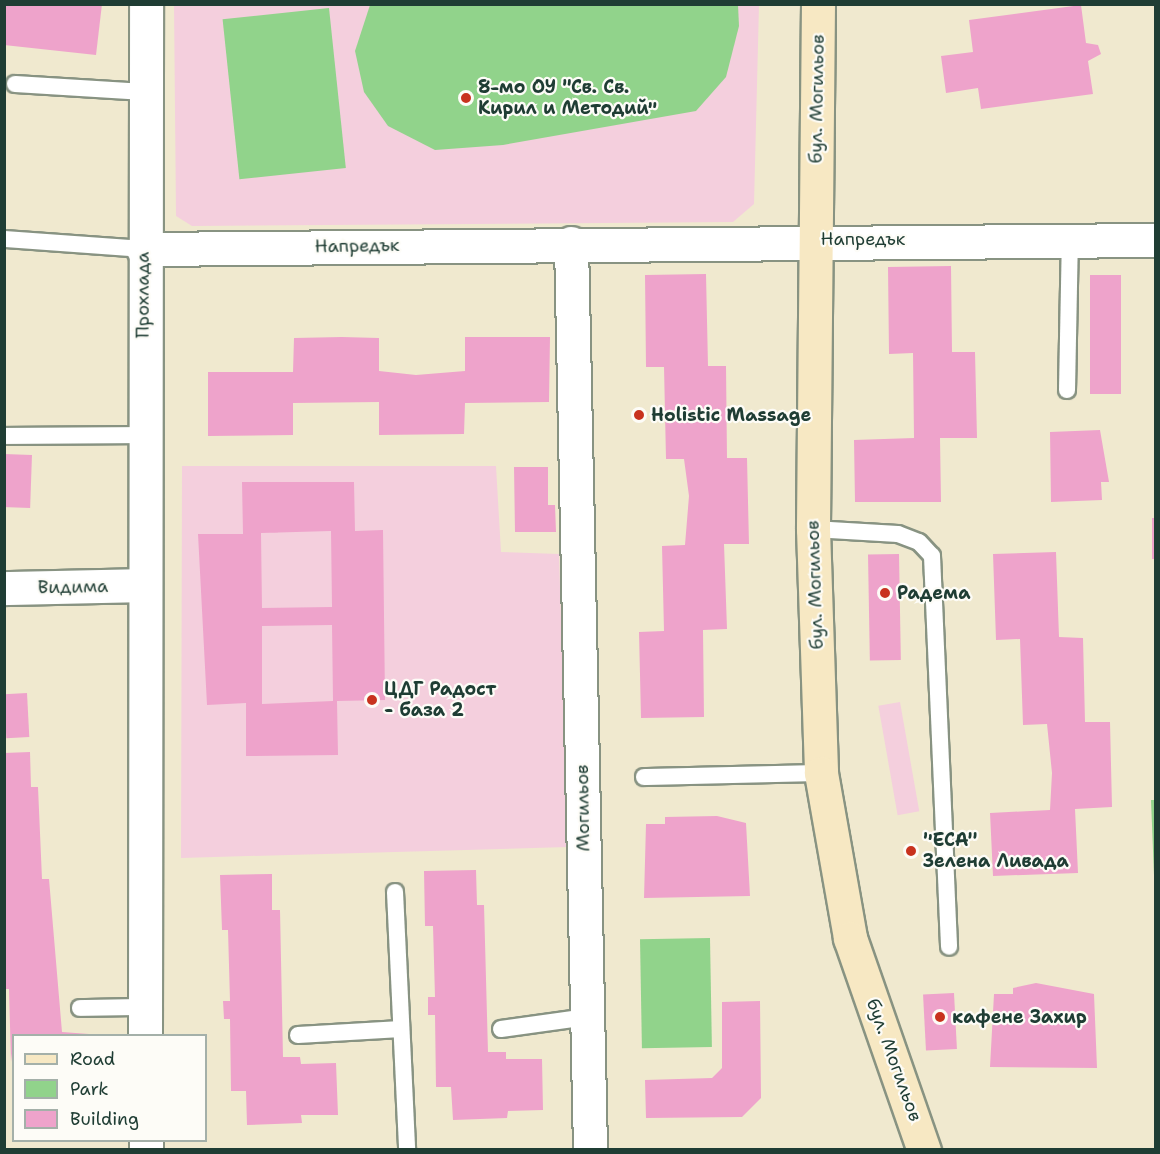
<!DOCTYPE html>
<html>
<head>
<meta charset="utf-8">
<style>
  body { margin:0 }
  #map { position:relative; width:1160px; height:1154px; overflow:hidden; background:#f0e9cf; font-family:"Shantell Sans",sans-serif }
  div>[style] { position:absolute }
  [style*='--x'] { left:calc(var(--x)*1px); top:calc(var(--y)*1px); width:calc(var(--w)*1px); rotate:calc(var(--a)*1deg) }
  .built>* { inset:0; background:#f4cfdd; transform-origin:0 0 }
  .green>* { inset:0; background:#91d38b; transform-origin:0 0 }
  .building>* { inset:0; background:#eea3cb; transform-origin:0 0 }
  .roads { filter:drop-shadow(2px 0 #889382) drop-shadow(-2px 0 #889382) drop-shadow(0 2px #889382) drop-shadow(0 -2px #889382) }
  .lane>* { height:16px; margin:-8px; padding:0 8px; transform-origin:8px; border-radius:8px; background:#fff }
  .street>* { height:33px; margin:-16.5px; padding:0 16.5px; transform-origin:16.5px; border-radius:16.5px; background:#fff }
  .secondary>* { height:33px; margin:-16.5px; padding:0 16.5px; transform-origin:16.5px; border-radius:16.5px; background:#f7e8c3 }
  .dots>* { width:16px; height:16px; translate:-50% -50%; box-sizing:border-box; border:3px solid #fdfcf7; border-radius:50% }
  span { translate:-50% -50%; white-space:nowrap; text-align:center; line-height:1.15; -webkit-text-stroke:4.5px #fdfcf7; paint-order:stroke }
  .poi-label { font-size:18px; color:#1f3d34; font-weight:700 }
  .left { translate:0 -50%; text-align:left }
  .street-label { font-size:18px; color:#1f3d34 }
  .frame { position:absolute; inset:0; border:6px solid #1f3d34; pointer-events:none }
  .legend { position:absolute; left:12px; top:1034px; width:195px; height:108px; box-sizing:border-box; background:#fdfcf7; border:2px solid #a4b0a9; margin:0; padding:8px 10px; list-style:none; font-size:18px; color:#1f3d34 }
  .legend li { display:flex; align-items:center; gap:12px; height:30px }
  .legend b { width:30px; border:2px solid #a4b0a9 }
</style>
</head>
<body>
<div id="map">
  <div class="built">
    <div style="clip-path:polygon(174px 5px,759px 5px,754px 204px,733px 222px,192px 226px,176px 216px)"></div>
    <div style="clip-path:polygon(182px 466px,496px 466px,501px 552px,559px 554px,568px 847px,181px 858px)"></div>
    <div style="left:900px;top:702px;width:111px;height:22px;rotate:80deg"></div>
  </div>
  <div class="green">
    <div style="clip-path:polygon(370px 5px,738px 5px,739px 26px,726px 77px,696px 111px,503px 145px,435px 150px,388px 126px,364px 92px,355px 51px)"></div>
    <div style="left:329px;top:8px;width:161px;height:107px;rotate:84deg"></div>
    <div style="clip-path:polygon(1151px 800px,1155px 800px,1155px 901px)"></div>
    <div style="left:710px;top:938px;width:109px;height:70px;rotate:89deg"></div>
  </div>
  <div class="building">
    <div style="clip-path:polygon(4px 4px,102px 4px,96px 55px,4px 45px)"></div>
    <div style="clip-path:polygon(1081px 5px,1086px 43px,1098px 45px,1101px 54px,1088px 61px,1093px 94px,981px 109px,978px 88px,946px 93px,941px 56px,973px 52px,969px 20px)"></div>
    <div style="clip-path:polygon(951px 266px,952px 352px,975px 352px,977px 438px,940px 438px,941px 502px,855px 502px,854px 440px,914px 438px,913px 353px,889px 354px,888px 267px)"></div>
    <div style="clip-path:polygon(706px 274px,708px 366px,726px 366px,727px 458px,747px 458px,749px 544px,724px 544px,727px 629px,703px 630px,704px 717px,641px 718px,639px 632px,664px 631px,662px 546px,685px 545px,689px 496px,684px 459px,666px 459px,664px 367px,646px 367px,645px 275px)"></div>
    <div style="left:1090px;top:275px;width:31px;height:119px"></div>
    <div style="clip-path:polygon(342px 337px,379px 338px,379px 371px,416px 375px,465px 371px,465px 337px,550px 337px,549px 402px,465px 403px,464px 434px,379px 435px,379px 402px,293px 403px,293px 435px,208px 436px,208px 372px,293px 372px,294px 338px)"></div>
    <div style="clip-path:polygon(1100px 430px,1109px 482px,1101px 482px,1102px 500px,1051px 502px,1050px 432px)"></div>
    <div style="left:4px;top:454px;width:28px;height:53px;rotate:2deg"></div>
    <div style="clip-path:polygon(514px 467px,548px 467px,548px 505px,555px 505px,556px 532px,515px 532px)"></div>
    <div style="clip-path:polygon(evenodd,242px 482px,354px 482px,355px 531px,383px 530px,385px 700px,337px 701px,338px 755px,246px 756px,246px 703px,207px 705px,198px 534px,243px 534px,242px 482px,331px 531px,332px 607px,262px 608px,261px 533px,331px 531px,242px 482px,332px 625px,333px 701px,262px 704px,262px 626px,332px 625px)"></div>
    <div style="left:1152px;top:518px;width:4px;height:41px"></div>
    <div style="clip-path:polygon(1056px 552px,1059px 637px,1083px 638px,1085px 722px,1110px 722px,1112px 807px,1075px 809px,1078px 873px,993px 876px,990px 813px,1050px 810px,1052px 773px,1047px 724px,1023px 725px,1020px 639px,996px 640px,993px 554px)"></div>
    <div style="left:899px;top:554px;width:106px;height:31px;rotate:89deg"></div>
    <div style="left:27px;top:693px;width:44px;height:23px;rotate:87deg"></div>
    <div style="clip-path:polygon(30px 752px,31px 787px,38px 787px,42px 879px,49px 879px,62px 1032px,116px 1036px,14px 1036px,11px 1062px,9px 989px,4px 989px,4px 753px)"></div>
    <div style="clip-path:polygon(717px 816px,746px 823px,750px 896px,644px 898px,646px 824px,665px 824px,665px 817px)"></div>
    <div style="clip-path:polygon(476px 870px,477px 905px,484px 905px,488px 1052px,506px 1052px,506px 1059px,542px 1059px,543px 1110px,508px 1111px,507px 1118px,453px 1120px,451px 1087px,436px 1087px,435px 1015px,428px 1015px,428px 997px,435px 997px,433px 926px,425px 926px,424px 871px)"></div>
    <div style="clip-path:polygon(272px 874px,272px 910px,280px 910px,283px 1057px,300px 1057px,301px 1064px,336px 1063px,338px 1115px,301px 1115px,302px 1123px,247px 1125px,246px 1091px,231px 1091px,230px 1019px,224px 1019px,223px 1001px,230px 1001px,228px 930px,222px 930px,220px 875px)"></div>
    <div style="clip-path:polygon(1036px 983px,1094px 994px,1097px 1068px,990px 1067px,994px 994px,1013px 994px,1013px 988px)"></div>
    <div style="left:954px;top:993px;width:56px;height:31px;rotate:87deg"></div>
    <div style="clip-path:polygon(760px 1001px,761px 1098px,742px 1117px,646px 1118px,645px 1080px,712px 1078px,722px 1068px,722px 1002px)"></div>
  </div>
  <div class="roads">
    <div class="lane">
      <div style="--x:15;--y:84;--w:130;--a:3.5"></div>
      <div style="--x:4;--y:239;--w:139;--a:4.1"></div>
      <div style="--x:1067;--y:390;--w:150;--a:-88.9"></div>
      <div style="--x:4;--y:436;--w:139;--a:-0.4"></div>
      <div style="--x:813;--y:529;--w:85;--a:3.4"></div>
      <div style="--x:898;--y:534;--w:22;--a:21"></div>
      <div style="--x:919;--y:542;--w:19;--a:47"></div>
      <div style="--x:932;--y:556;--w:391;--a:87.5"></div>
      <div style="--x:644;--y:777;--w:177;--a:-1.3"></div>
      <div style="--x:395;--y:892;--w:258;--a:87.3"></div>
      <div style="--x:80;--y:1008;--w:65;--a:-0.9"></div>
      <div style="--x:501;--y:1029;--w:87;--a:-7.9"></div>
      <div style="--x:298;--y:1035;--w:103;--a:-3.3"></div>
    </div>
    <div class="street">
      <div style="--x:571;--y:243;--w:907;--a:88.8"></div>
      <div style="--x:143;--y:249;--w:1013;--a:-0.51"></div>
      <div style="--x:4;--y:588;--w:138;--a:-1.2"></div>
      <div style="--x:145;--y:1036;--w:1032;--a:-89.94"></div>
      <div style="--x:146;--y:1140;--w:10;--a:90"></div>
    </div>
    <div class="secondary">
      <div style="--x:818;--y:4;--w:525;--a:90.55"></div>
      <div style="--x:813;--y:529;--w:244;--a:88.1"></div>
      <div style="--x:821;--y:773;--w:168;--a:80"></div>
      <div style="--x:850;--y:938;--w:225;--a:70.8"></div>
    </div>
  </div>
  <div class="dots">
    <div style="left:466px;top:98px;background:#c8321e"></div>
    <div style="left:639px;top:415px;background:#c8321e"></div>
    <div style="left:885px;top:593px;background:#c8321e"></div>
    <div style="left:372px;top:700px;background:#c8321e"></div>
    <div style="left:911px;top:851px;background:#c8321e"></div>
    <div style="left:940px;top:1017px;background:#c8321e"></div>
  </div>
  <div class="poi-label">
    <span class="left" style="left:478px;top:98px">8-мо ОУ "Св. Св.<br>Кирил и Методий"</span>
    <span class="left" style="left:651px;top:415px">Holistic Massage</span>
    <span class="left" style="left:897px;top:593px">Радема</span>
    <span class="left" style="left:384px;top:700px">ЦДГ Радост<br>- база 2</span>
    <span class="left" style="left:923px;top:851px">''ЕСА''<br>Зелена Ливада</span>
    <span class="left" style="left:952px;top:1017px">кафене Захир</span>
  </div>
  <div class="street-label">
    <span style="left:817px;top:99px;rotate:-89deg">бул. Могильов</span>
    <span style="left:863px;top:239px">Напредък</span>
    <span style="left:357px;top:246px;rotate:-1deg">Напредък</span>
    <span style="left:143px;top:295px;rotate:-90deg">Прохлада</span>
    <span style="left:815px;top:585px;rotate:-92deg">бул. Могильов</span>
    <span style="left:73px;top:587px;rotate:-1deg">Видима</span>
    <span style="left:583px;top:808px;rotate:-91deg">Могильов</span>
    <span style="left:894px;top:1060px;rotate:70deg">бул. Могильов</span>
  </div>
  <div class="frame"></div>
  <ul class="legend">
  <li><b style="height:8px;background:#f7e8c3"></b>Road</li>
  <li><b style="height:16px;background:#91d38b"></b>Park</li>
  <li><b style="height:16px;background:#eea3cb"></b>Building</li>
  </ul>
</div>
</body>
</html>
